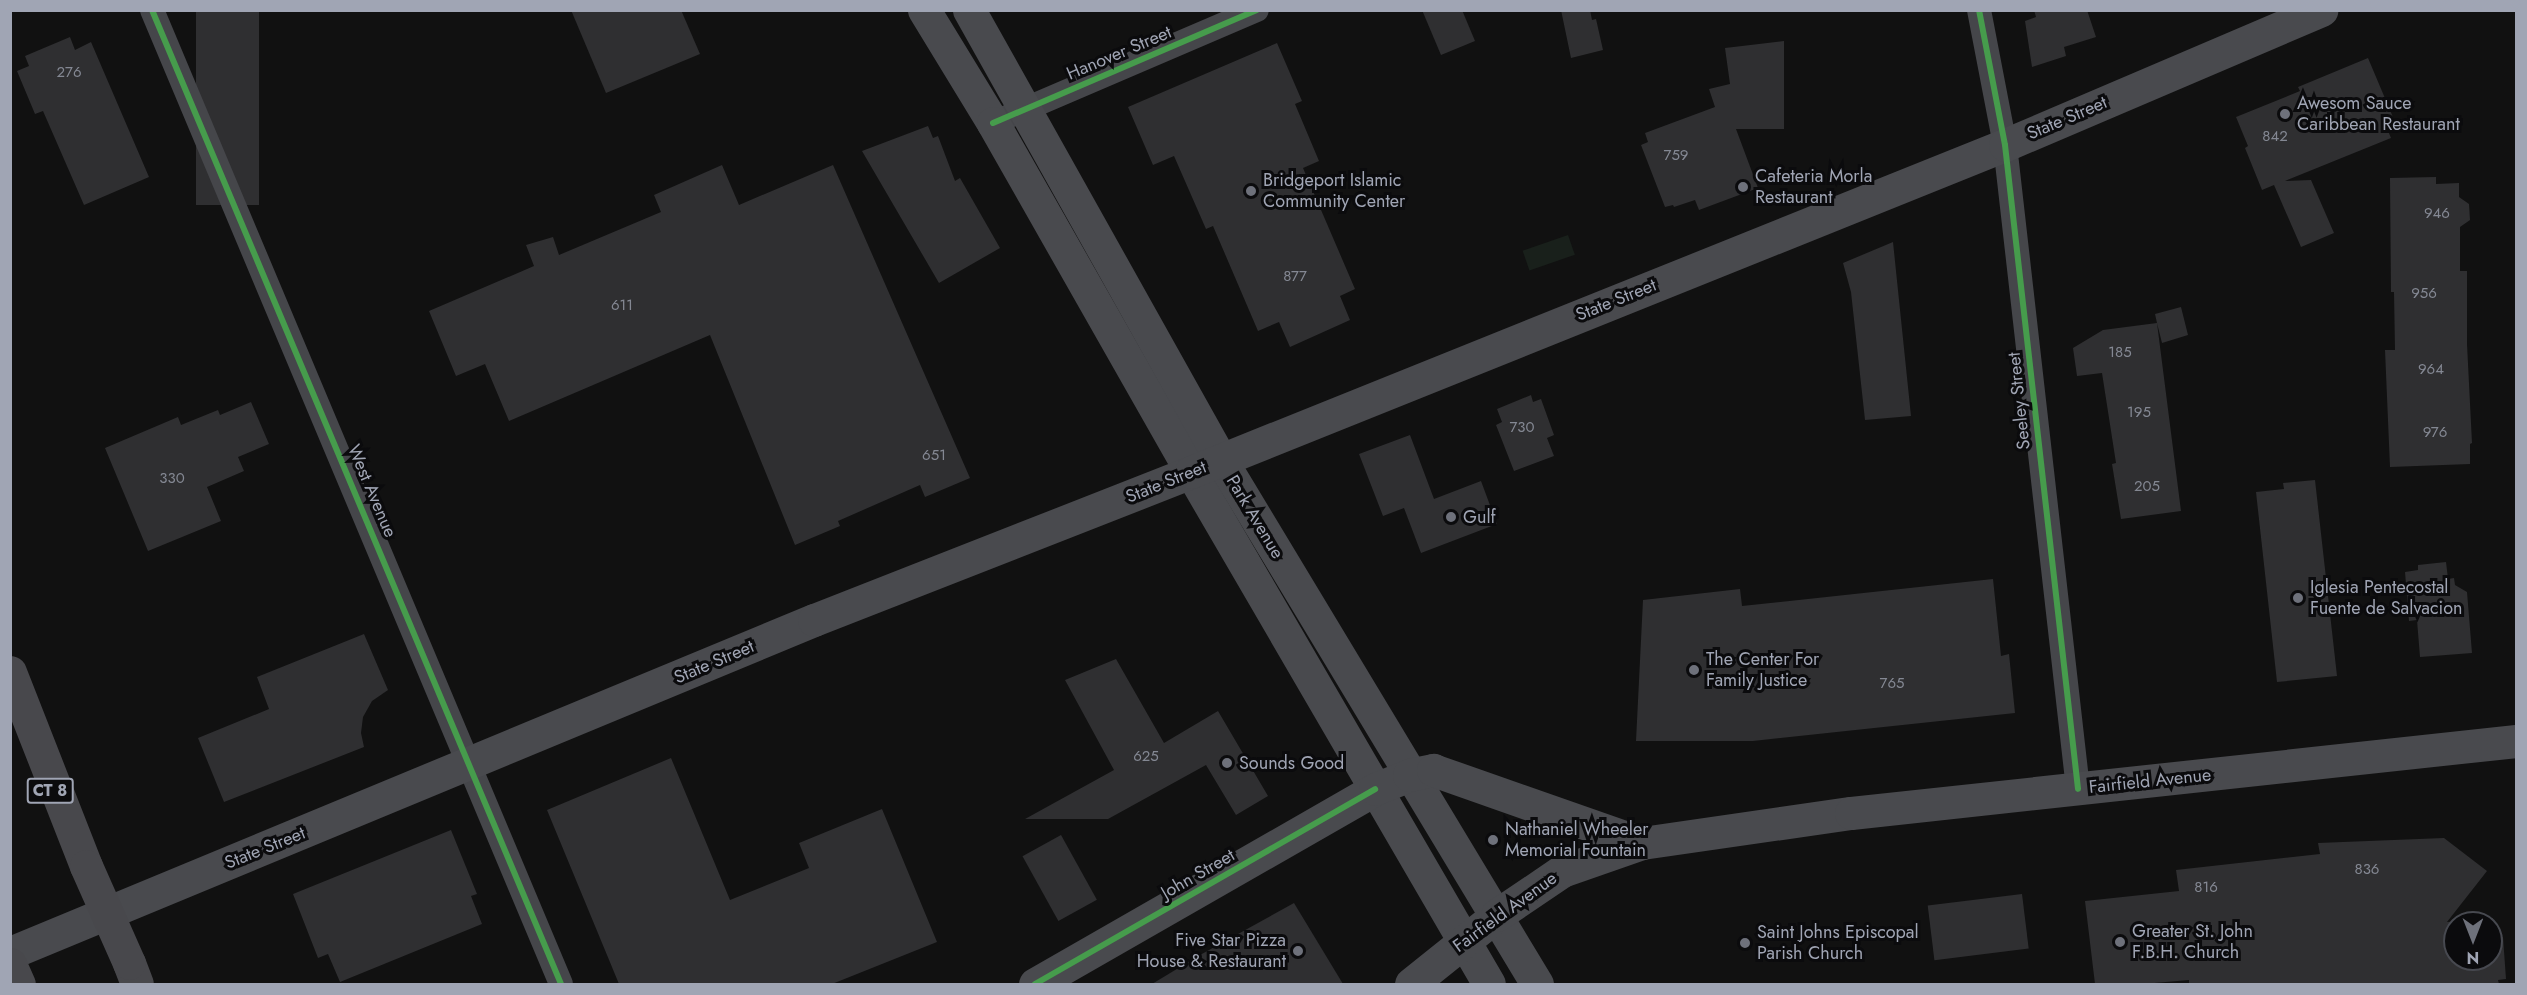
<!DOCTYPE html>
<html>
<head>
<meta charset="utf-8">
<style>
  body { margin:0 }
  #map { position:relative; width:2527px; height:995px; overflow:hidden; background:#111; font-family:Jost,sans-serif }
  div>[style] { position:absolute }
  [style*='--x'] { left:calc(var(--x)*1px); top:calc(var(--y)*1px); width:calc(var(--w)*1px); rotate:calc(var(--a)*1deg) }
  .green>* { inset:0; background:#19201b; transform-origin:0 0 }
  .building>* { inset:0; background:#2f2f31; transform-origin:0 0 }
  .street>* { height:24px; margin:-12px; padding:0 12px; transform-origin:12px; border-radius:12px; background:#45464a }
  .secondary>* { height:33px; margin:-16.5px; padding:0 16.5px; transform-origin:16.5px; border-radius:16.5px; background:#494a4e }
  .highway>* { height:33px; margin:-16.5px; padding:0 16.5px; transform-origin:16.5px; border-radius:16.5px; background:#48484c }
  .highway-bridge>* { height:33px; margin:-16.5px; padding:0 16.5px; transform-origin:16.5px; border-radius:16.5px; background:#48484c }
  .cycleway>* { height:6px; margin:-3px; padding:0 3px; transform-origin:3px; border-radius:3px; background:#469c4c }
  .dots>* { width:16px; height:16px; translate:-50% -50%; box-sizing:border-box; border:3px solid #0b0b0d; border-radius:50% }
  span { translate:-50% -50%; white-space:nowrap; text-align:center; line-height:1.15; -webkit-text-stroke:6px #0b0b0d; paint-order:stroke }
  .number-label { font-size:15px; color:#848893 }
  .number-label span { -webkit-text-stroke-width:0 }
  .shield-label span { padding:2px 4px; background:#0b0b0d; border:2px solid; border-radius:4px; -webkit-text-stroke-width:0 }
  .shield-label { font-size:16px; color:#a0a5b4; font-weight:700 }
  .street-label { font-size:18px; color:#a0a5b4 }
  .poi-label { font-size:18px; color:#a0a5b4 }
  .left { translate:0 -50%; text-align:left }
  .right { translate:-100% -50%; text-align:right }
  .frame { position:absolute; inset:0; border:12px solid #a0a5b4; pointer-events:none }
  .north { position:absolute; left:2443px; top:911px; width:60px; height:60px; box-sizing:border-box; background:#0b0b0d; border:2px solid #474950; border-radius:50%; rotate:180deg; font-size:16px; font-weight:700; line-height:24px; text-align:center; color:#a0a5b4 }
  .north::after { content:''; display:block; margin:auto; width:21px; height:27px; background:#6e717b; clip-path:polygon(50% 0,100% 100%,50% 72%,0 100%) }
</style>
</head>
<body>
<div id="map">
  <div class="green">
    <div style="left:1568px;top:235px;width:21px;height:48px;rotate:71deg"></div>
  </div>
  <div class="building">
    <div style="left:196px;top:10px;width:63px;height:195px"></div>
    <div style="clip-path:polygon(571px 10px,681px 10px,700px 54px,606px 93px)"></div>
    <div style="clip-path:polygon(1422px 10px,1462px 10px,1475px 41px,1441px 55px)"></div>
    <div style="clip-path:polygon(1561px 10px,1590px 10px,1592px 20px,1596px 19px,1603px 50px,1571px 58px)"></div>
    <div style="clip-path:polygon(2034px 10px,2087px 10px,2096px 37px,2064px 47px,2066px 56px,2032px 67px,2025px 21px,2036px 17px)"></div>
    <div style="clip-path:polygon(70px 37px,75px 50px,91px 42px,149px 177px,84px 205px,43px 111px,35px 114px,17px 71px,29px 66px,25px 56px)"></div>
    <div style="clip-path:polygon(1784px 41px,1784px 129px,1736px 129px,1758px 188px,1699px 210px,1695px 200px,1674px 207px,1673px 205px,1665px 207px,1641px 145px,1648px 142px,1645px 133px,1715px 107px,1709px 89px,1730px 84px,1725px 48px)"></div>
    <div style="clip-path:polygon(1277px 43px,1302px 101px,1295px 104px,1319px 161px,1303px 168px,1355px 289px,1340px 296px,1350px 320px,1290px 347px,1279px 322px,1258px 331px,1213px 226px,1206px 229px,1174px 156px,1153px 165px,1128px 107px)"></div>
    <div style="clip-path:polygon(2368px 58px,2395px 122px,2386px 126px,2391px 138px,2285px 181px,2311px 180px,2334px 233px,2301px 247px,2274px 185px,2262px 190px,2245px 148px,2248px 146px,2236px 117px,2300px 91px,2298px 87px)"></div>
    <div style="clip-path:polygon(928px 126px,933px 138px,938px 136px,955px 181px,960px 178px,1000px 248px,939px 283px,862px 151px)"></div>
    <div style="clip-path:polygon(722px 165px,739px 205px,833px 165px,970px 478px,925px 497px,920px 485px,838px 521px,840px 526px,795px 545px,710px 335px,509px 421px,485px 364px,456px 376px,429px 311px,534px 266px,526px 245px,553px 237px,559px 255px,661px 212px,654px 195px)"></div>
    <div style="clip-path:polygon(2436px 177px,2436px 184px,2459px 183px,2459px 197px,2469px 204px,2470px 220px,2460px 227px,2460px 271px,2467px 271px,2467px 344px,2472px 443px,2470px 444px,2470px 464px,2390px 467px,2385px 350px,2395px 350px,2394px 292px,2391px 292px,2390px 178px)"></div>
    <div style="clip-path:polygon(1893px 242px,1911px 416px,1865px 420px,1851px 292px,1843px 263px)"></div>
    <div style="clip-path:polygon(2181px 307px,2188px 335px,2162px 343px,2157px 323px,2181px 511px,2121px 519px,2112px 464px,2116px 463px,2102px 373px,2077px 376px,2073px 348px,2103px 330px,2157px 323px,2155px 314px)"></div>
    <div style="clip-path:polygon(1531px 395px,1533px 402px,1541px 399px,1554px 435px,1547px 438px,1554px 456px,1514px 471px,1496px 425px,1502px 422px,1497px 409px)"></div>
    <div style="clip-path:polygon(251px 402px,269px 444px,238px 457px,244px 471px,207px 487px,221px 521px,148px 551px,105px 448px,178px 417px,181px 425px,218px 410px,220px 415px)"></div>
    <div style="clip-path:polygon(1410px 435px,1434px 499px,1481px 481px,1497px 524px,1421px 553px,1404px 508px,1383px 516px,1359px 454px)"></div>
    <div style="clip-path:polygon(2315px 480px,2337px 676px,2277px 682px,2256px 492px,2284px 489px,2283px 483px)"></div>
    <div style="clip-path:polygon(2446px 562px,2448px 579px,2454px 578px,2455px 585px,2467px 592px,2472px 653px,2420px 657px,2417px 620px,2409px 621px,2405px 572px,2418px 570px,2418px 565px)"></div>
    <div style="clip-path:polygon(1993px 579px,2001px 656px,2009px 654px,2015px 713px,1753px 741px,1636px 741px,1643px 600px,1740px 589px,1742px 606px)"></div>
    <div style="clip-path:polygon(364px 634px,388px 690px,372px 701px,363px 717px,361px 733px,364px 747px,224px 802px,198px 738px,269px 709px,257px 677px)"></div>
    <div style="clip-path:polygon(1116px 659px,1164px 743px,1218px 711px,1268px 796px,1236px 815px,1206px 765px,1108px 819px,1025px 819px,1114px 770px,1065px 680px)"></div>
    <div style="clip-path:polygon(671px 758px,730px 900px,809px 868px,799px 843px,882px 809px,937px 942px,832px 984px,619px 984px,547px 810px)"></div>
    <div style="clip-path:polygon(451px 830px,477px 894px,471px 896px,482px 924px,340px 982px,328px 954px,318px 958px,293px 894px)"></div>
    <div style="left:1061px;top:835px;width:74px;height:44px;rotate:61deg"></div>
    <div style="clip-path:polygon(evenodd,2444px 838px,2487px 871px,2447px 922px,2493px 918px,2495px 938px,2503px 937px,2506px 979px,2498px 980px,2499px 984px,2189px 984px,2189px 980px,2143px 984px,2095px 984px,2085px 901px,2179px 891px,2176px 870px,2320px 854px,2318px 843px,2444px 838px,2455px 923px,2491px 923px,2491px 959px,2455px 959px,2455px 923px)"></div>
    <div style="left:2022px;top:894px;width:55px;height:95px;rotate:83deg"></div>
    <div style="clip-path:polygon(1294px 903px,1343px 984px,1152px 984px,1200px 955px)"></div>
  </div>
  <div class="street">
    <div style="--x:152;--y:10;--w:1056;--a:67.22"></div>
    <div style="--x:1979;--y:10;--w:137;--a:79.1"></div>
    <div style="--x:2005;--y:145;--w:648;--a:83.53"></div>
    <div style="--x:993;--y:123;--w:287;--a:-23.2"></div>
  </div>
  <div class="secondary">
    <div style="--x:924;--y:10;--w:132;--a:58.6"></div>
    <div style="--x:993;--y:123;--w:401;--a:60.4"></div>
    <div style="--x:1191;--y:472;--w:592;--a:59.8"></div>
    <div style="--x:969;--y:10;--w:516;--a:60.75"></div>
    <div style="--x:1221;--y:460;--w:612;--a:58.91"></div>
    <div style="--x:10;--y:953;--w:870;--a:-22.5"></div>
    <div style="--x:814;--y:620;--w:405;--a:-21.4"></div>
    <div style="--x:1191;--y:472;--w:877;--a:-21.89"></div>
    <div style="--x:2005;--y:145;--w:344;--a:-23.1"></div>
    <div style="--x:1035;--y:984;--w:392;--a:-29.8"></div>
    <div style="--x:1375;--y:789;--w:37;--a:-22"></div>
    <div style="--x:1409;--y:775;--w:25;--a:-12"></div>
    <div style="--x:1433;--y:770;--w:221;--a:19.3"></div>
    <div style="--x:1411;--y:984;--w:110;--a:-38.7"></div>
    <div style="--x:1497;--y:915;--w:78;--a:-34.1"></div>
    <div style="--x:1562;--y:871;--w:85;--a:-19.3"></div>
    <div style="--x:1642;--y:843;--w:211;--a:-8.2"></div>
    <div style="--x:1851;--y:813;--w:669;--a:-6.18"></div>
  </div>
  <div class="highway">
    <div style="--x:10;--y:672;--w:208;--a:68.6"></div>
    <div style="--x:129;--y:963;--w:22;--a:69"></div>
    <div style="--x:10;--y:964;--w:22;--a:66"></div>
  </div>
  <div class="highway-bridge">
    <div style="--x:86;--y:866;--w:106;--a:66.1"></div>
  </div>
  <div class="cycleway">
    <div style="--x:152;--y:10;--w:1056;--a:67.22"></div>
    <div style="--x:1979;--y:10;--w:137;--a:79.1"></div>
    <div style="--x:2005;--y:145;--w:648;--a:83.53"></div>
    <div style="--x:993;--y:123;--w:287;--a:-23.2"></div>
    <div style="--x:1035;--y:984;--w:392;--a:-29.8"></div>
  </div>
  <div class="dots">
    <div style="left:2285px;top:114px;background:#6e717b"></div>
    <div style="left:1743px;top:187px;background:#6e717b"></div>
    <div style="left:1251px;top:191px;background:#6e717b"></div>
    <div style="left:1451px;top:517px;background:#6e717b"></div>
    <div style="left:2298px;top:598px;background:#6e717b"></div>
    <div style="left:1694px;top:670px;background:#6e717b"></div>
    <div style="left:1227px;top:763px;background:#6e717b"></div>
    <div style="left:1493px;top:840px;background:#6e717b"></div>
    <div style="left:2120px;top:942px;background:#6e717b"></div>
    <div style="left:1745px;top:943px;background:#6e717b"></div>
    <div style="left:1298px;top:951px;background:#6e717b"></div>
  </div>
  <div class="number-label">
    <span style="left:69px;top:73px">276</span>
    <span style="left:2275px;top:137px">842</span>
    <span style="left:1676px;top:156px">759</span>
    <span style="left:2437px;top:214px">946</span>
    <span style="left:1295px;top:277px">877</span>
    <span style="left:2424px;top:294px">956</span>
    <span style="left:622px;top:306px">611</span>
    <span style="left:2120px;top:353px">185</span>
    <span style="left:2431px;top:370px">964</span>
    <span style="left:2139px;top:413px">195</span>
    <span style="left:1522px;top:428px">730</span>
    <span style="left:2435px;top:433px">976</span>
    <span style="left:934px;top:456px">651</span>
    <span style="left:172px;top:479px">330</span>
    <span style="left:2147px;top:487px">205</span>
    <span style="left:1892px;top:684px">765</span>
    <span style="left:1146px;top:757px">625</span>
    <span style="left:2367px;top:870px">836</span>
    <span style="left:2206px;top:888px">816</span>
  </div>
  <div class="shield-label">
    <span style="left:50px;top:791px">CT 8</span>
  </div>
  <div class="street-label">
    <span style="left:1119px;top:53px;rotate:-23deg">Hanover Street</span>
    <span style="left:2067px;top:118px;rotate:-23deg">State Street</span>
    <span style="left:1616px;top:300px;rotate:-22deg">State Street</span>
    <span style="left:2019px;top:401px;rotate:-96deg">Seeley Street</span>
    <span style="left:1166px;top:482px;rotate:-22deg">State Street</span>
    <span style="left:372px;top:491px;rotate:67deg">West Avenue</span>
    <span style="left:1255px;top:517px;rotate:59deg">Park Avenue</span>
    <span style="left:714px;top:662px;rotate:-23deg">State Street</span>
    <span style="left:2150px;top:781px;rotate:-6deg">Fairfield Avenue</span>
    <span style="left:265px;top:848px;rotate:-22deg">State Street</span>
    <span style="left:1198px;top:874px;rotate:-30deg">John Street</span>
    <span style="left:1505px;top:912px;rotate:-36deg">Fairfield Avenue</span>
  </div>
  <div class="poi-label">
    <span class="left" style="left:2297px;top:114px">Awesom Sauce<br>Caribbean Restaurant</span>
    <span class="left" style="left:1755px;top:187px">Cafeteria Morla<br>Restaurant</span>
    <span class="left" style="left:1263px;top:191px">Bridgeport Islamic<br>Community Center</span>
    <span class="left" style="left:1463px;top:517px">Gulf</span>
    <span class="left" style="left:2310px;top:598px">Iglesia Pentecostal<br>Fuente de Salvacion</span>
    <span class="left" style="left:1706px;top:670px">The Center For<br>Family Justice</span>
    <span class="left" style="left:1239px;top:763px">Sounds Good</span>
    <span class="left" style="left:1505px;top:840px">Nathaniel Wheeler<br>Memorial Fountain</span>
    <span class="left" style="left:2132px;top:942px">Greater St. John<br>F.B.H. Church</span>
    <span class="left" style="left:1757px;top:943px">Saint Johns Episcopal<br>Parish Church</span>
    <span class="right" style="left:1286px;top:951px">Five Star Pizza<br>House &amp; Restaurant</span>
  </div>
  <div class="frame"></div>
  <div class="north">N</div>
</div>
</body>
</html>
